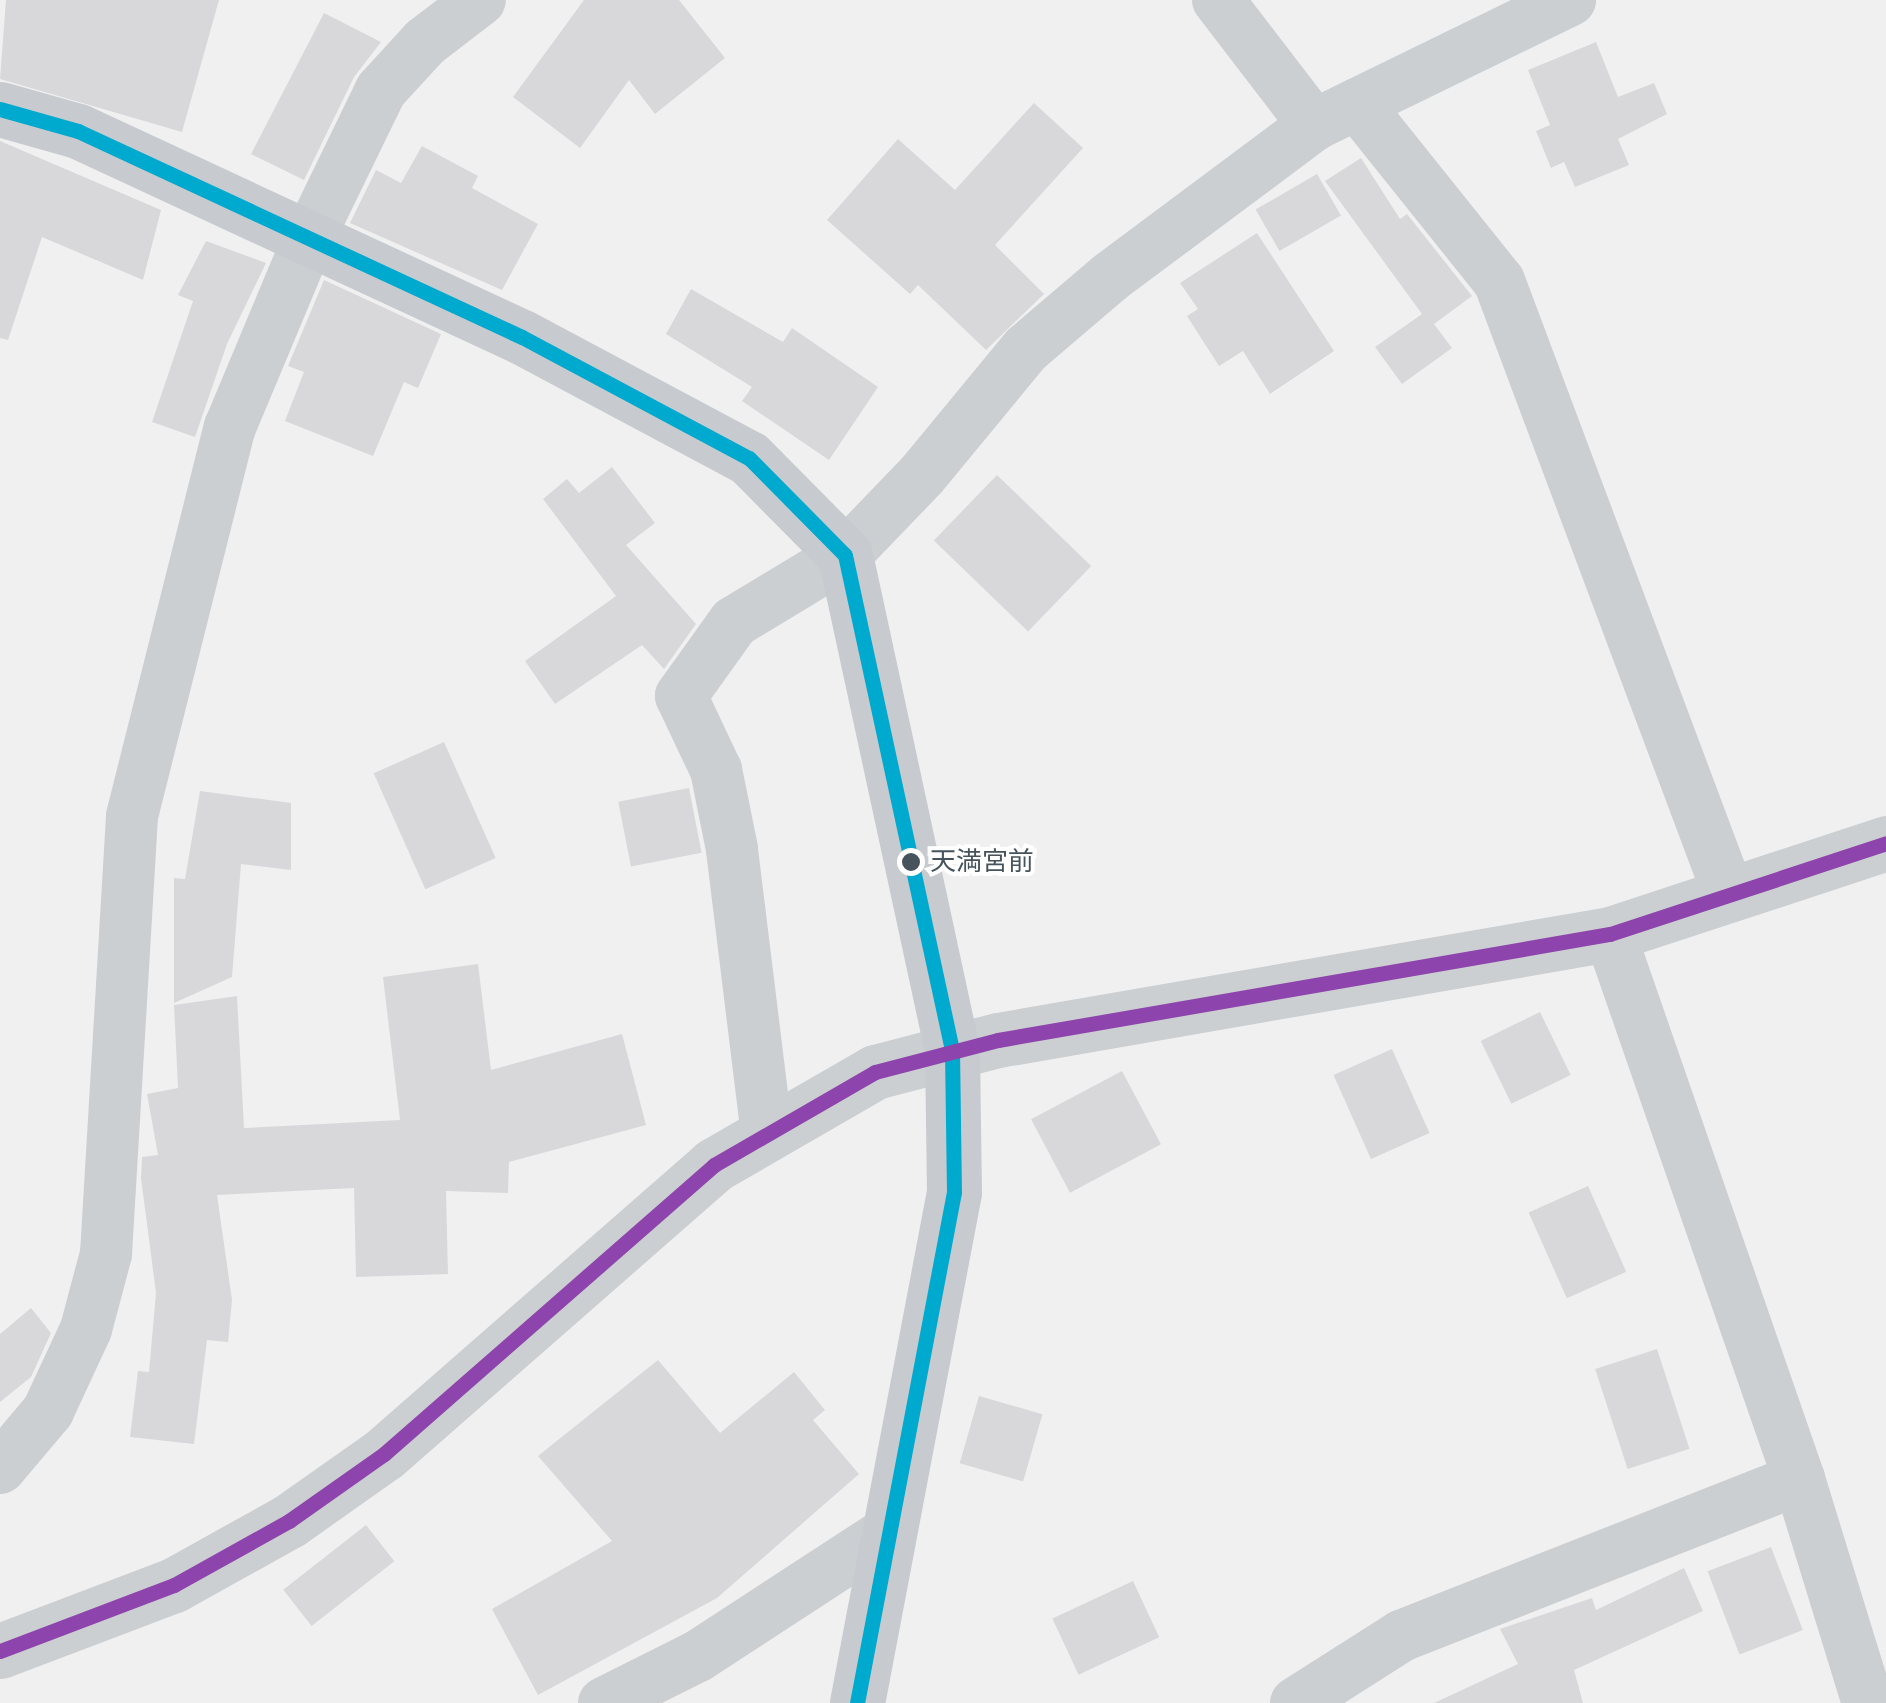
<!DOCTYPE html>
<html>
<head>
<meta charset="utf-8">
<style>
  body { margin:0 }
  #map { position:relative; width:1886px; height:1703px; overflow:hidden; background:#f1f0f0; font-family:Helvetica,"Noto Sans JP",sans-serif }
  div>[style] { position:absolute }
  [style*='--x'] { left:calc(var(--x)*1px); top:calc(var(--y)*1px); width:calc(var(--w)*1px); rotate:calc(var(--a)*1deg) }
  .building>* { inset:0; background:#d8d8da; transform-origin:0 0 }
  .minor>* { height:52px; margin:-26px; padding:0 26px; transform-origin:26px; border-radius:26px; background:#cccfd1 }
  .tertiary>* { height:55px; margin:-27.5px; padding:0 27.5px; transform-origin:27.5px; border-radius:27.5px; background:#cccfd1 }
  .primary>* { height:55px; margin:-27.5px; padding:0 27.5px; transform-origin:27.5px; border-radius:27.5px; background:#c7cbcf }
  .bus-1>* { height:15px; margin:-7.5px; padding:0 7.5px; transform-origin:7.5px; border-radius:7.5px; background:#00a9ce }
  .bus-2>* { height:15px; margin:-7.5px; padding:0 7.5px; transform-origin:7.5px; border-radius:7.5px; background:#8e44ad }
  .dots>* { width:28px; height:28px; translate:-50% -50%; box-sizing:border-box; border:5px solid #fff; border-radius:50% }
  span { translate:-50% -50%; white-space:nowrap; text-align:center; line-height:1.15; -webkit-text-stroke:8px #fff; paint-order:stroke }
  .bus-label { font-size:26px; color:#46535d }
  .left { translate:0 -50%; text-align:left }
</style>
</head>
<body>
<div id="map">
  <div class="building">
    <div style="clip-path:polygon(6px 0,219px 0,182px 132px,0 79px)"></div>
    <div style="clip-path:polygon(584px 0,679px 0,725px 58px,655px 114px,629px 80px,580px 148px,513px 97px)"></div>
    <div style="clip-path:polygon(324px 13px,381px 42px,354px 77px,304px 180px,251px 154px)"></div>
    <div style="clip-path:polygon(1596px 42px,1618px 97px,1654px 83px,1667px 114px,1618px 139px,1629px 165px,1575px 187px,1564px 162px,1551px 168px,1536px 131px,1550px 125px,1528px 70px)"></div>
    <div style="clip-path:polygon(1034px 103px,1083px 148px,995px 245px,1044px 294px,986px 350px,918px 285px,910px 294px,827px 220px,898px 139px,955px 190px)"></div>
    <div style="clip-path:polygon(0 141px,161px 210px,143px 280px,42px 237px,8px 340px,0 338px)"></div>
    <div style="clip-path:polygon(422px 146px,478px 176px,472px 188px,538px 224px,502px 290px,350px 223px,376px 170px,401px 183px)"></div>
    <div style="clip-path:polygon(1361px 158px,1400px 219px,1407px 214px,1472px 296px,1434px 324px,1452px 348px,1402px 384px,1375px 347px,1422px 314px,1325px 181px)"></div>
    <div style="left:1317px;top:174px;width:48px;height:71px;rotate:60deg"></div>
    <div style="clip-path:polygon(1257px 233px,1334px 351px,1270px 394px,1243px 351px,1219px 366px,1187px 316px,1198px 309px,1180px 283px)"></div>
    <div style="clip-path:polygon(206px 241px,266px 263px,227px 344px,195px 437px,152px 422px,193px 301px,178px 295px)"></div>
    <div style="clip-path:polygon(324px 280px,441px 334px,418px 388px,404px 382px,373px 456px,285px 421px,304px 372px,288px 366px)"></div>
    <div style="clip-path:polygon(691px 289px,783px 342px,792px 328px,878px 387px,829px 460px,742px 401px,752px 387px,666px 334px)"></div>
    <div style="clip-path:polygon(612px 467px,655px 523px,626px 545px,696px 624px,664px 669px,642px 645px,555px 704px,525px 661px,616px 596px,543px 499px,567px 479px,579px 493px)"></div>
    <div style="left:997px;top:475px;width:131px;height:91px;rotate:44deg"></div>
    <div style="left:444px;top:742px;width:127px;height:77px;rotate:66deg"></div>
    <div style="left:689px;top:788px;width:66px;height:72px;rotate:79deg"></div>
    <div style="clip-path:polygon(200px 791px,291px 803px,291px 870px,241px 864px,232px 977px,174px 1003px,174px 878px,185px 879px)"></div>
    <div style="clip-path:polygon(478px 964px,491px 1070px,622px 1034px,646px 1125px,509px 1162px,508px 1193px,446px 1191px,448px 1274px,356px 1277px,354px 1188px,217px 1195px,232px 1300px,228px 1342px,207px 1340px,194px 1444px,130px 1437px,138px 1371px,149px 1372px,156px 1293px,141px 1178px,142px 1157px,158px 1155px,147px 1094px,178px 1088px,174px 1005px,237px 996px,244px 1128px,400px 1120px,383px 977px)"></div>
    <div style="left:1540px;top:1012px;width:70px;height:66px;rotate:64deg"></div>
    <div style="left:1392px;top:1049px;width:92px;height:64px;rotate:66deg"></div>
    <div style="left:1122px;top:1071px;width:83px;height:103px;rotate:62deg"></div>
    <div style="left:1588px;top:1186px;width:94px;height:65px;rotate:66deg"></div>
    <div style="clip-path:polygon(31px 1308px,51px 1333px,31px 1377px,0 1402px,0 1334px)"></div>
    <div style="left:1657px;top:1349px;width:105px;height:65px;rotate:72deg"></div>
    <div style="clip-path:polygon(658px 1360px,720px 1433px,794px 1372px,825px 1410px,813px 1420px,859px 1474px,717px 1598px,538px 1695px,492px 1609px,612px 1541px,538px 1456px)"></div>
    <div style="left:979px;top:1396px;width:66px;height:70px;rotate:16deg"></div>
    <div style="left:366px;top:1525px;width:46px;height:105px;rotate:52deg"></div>
    <div style="left:1771px;top:1547px;width:89px;height:68px;rotate:69deg"></div>
    <div style="clip-path:polygon(1684px 1568px,1703px 1611px,1574px 1670px,1583px 1703px,1434px 1703px,1518px 1664px,1500px 1629px,1592px 1598px,1596px 1610px)"></div>
    <div style="left:1133px;top:1581px;width:62px;height:89px;rotate:65deg"></div>
  </div>
  <div class="minor">
    <div style="--x:1218;--y:0;--w:158;--a:52.5"></div>
    <div style="--x:1357;--y:104;--w:227;--a:51.3"></div>
    <div style="--x:1499;--y:281;--w:656;--a:69.46"></div>
    <div style="--x:1610;--y:934;--w:577;--a:70.87"></div>
    <div style="--x:1799;--y:1479;--w:234;--a:72.9"></div>
    <div style="--x:767;--y:1135;--w:288;--a:-97"></div>
    <div style="--x:732;--y:849;--w:81;--a:-101.4"></div>
    <div style="--x:716;--y:770;--w:82;--a:-115.3"></div>
    <div style="--x:681;--y:696;--w:91;--a:-54.4"></div>
    <div style="--x:734;--y:622;--w:130;--a:-31.1"></div>
    <div style="--x:845;--y:555;--w:111;--a:-46.1"></div>
    <div style="--x:922;--y:475;--w:163;--a:-50.5"></div>
    <div style="--x:1026;--y:349;--w:109;--a:-40.5"></div>
    <div style="--x:1109;--y:278;--w:256;--a:-36.7"></div>
    <div style="--x:1314;--y:125;--w:285;--a:-26"></div>
    <div style="--x:0;--y:1468;--w:75;--a:-49.9"></div>
    <div style="--x:48;--y:1411;--w:90;--a:-65.1"></div>
    <div style="--x:86;--y:1329;--w:78;--a:-75.1"></div>
    <div style="--x:106;--y:1254;--w:439;--a:-86.6"></div>
    <div style="--x:132;--y:816;--w:401;--a:-75.9"></div>
    <div style="--x:230;--y:427;--w:207;--a:-67.3"></div>
    <div style="--x:310;--y:236;--w:162;--a:-64.1"></div>
    <div style="--x:381;--y:90;--w:65;--a:-47.5"></div>
    <div style="--x:425;--y:42;--w:69;--a:-37.4"></div>
    <div style="--x:604;--y:1703;--w:105;--a:-26.6"></div>
    <div style="--x:698;--y:1656;--w:229;--a:-33.1"></div>
    <div style="--x:1296;--y:1703;--w:125;--a:-32.5"></div>
    <div style="--x:1401;--y:1636;--w:428;--a:-21.5"></div>
  </div>
  <div class="tertiary">
    <div style="--x:0;--y:1651;--w:186;--a:-20.8"></div>
    <div style="--x:174;--y:1585;--w:132;--a:-29.1"></div>
    <div style="--x:289;--y:1521;--w:116;--a:-35.2"></div>
    <div style="--x:384;--y:1454;--w:439;--a:-41.2"></div>
    <div style="--x:714;--y:1165;--w:186;--a:-30"></div>
    <div style="--x:875;--y:1072;--w:127;--a:-14.6"></div>
    <div style="--x:998;--y:1040;--w:621;--a:-9.83"></div>
    <div style="--x:1610;--y:934;--w:291;--a:-18.2"></div>
  </div>
  <div class="primary">
    <div style="--x:0;--y:109;--w:81;--a:15.8"></div>
    <div style="--x:78;--y:131;--w:489;--a:24.9"></div>
    <div style="--x:522;--y:337;--w:257;--a:28.1"></div>
    <div style="--x:749;--y:458;--w:136;--a:45.3"></div>
    <div style="--x:845;--y:555;--w:506;--a:77.8"></div>
    <div style="--x:952;--y:1050;--w:142;--a:89.2"></div>
    <div style="--x:954;--y:1192;--w:520;--a:100.75"></div>
  </div>
  <div class="bus-1">
    <div style="--x:0;--y:109;--w:81;--a:15.8"></div>
    <div style="--x:78;--y:131;--w:489;--a:24.9"></div>
    <div style="--x:522;--y:337;--w:257;--a:28.1"></div>
    <div style="--x:749;--y:458;--w:136;--a:45.3"></div>
    <div style="--x:845;--y:555;--w:506;--a:77.8"></div>
    <div style="--x:952;--y:1050;--w:142;--a:89.2"></div>
    <div style="--x:954;--y:1192;--w:520;--a:100.75"></div>
  </div>
  <div class="bus-2">
    <div style="--x:0;--y:1651;--w:186;--a:-20.8"></div>
    <div style="--x:174;--y:1585;--w:132;--a:-29.1"></div>
    <div style="--x:289;--y:1521;--w:116;--a:-35.2"></div>
    <div style="--x:384;--y:1454;--w:439;--a:-41.2"></div>
    <div style="--x:714;--y:1165;--w:186;--a:-30"></div>
    <div style="--x:875;--y:1072;--w:127;--a:-14.6"></div>
    <div style="--x:998;--y:1040;--w:621;--a:-9.83"></div>
    <div style="--x:1610;--y:934;--w:291;--a:-18.2"></div>
  </div>
  <div class="dots">
    <div style="left:911px;top:862px;background:#46535d"></div>
  </div>
  <div class="bus-label">
    <span class="left" style="left:930px;top:862px">天満宮前</span>
  </div>
</div>
</body>
</html>
